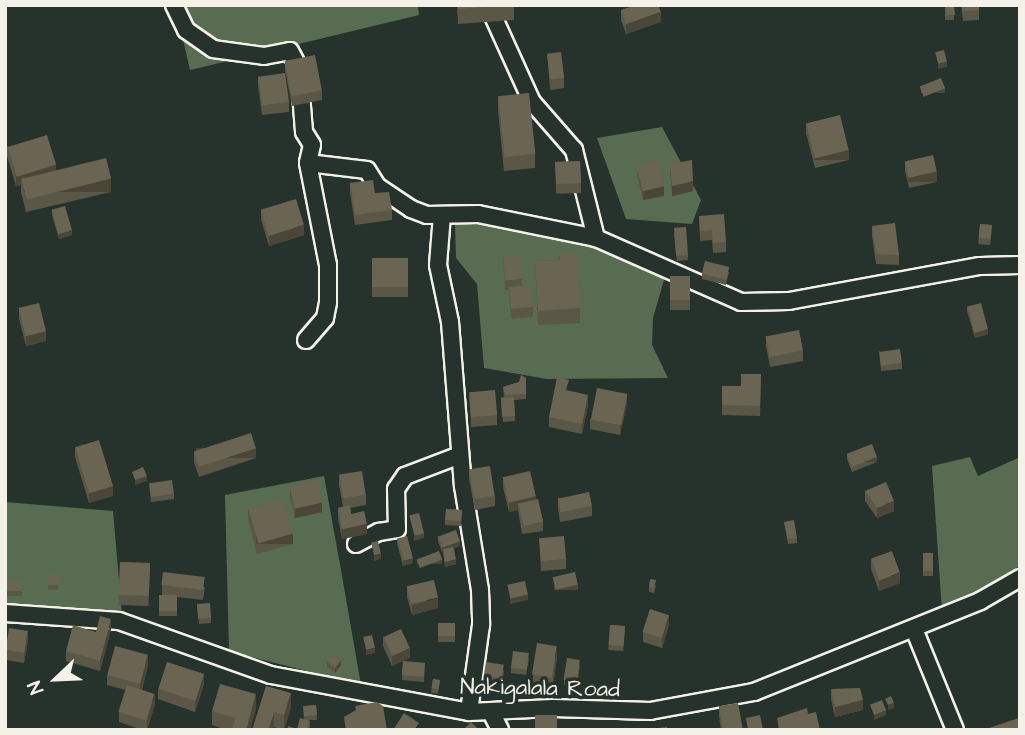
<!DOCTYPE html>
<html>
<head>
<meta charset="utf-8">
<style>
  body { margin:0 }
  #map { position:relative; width:1025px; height:735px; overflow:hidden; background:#26332d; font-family:"Architects Daughter",sans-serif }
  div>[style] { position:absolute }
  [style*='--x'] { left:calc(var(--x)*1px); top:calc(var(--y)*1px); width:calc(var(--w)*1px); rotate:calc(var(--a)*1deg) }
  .green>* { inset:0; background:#576c50 }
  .roads { filter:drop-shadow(2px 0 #f4f1e8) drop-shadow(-2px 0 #f4f1e8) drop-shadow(0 2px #f4f1e8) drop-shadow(0 -2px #f4f1e8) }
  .minor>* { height:16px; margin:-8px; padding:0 8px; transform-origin:8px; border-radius:8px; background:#26332d }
  .wall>* { inset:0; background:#5a5747; transform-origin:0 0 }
  .shaded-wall>* { inset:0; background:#4a4739; transform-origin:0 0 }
  .building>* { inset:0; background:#696552; transform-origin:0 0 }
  span { translate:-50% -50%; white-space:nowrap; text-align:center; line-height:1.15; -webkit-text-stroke:7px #26332d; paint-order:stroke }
  .street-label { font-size:23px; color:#f4f1e8 }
  .frame { position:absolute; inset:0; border:7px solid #f4f1e8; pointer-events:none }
  .north { position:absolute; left:21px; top:644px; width:70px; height:70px; -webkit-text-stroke:5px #26332d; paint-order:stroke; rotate:247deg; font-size:19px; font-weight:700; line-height:28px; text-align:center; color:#f4f1e8 }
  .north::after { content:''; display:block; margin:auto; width:24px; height:32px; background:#f4f1e8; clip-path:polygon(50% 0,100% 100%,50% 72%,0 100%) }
</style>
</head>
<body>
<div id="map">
  <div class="green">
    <div style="clip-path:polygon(175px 5px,418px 5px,419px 15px,190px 70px)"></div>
    <div style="clip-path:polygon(662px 127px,701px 200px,692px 224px,626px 219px,597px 138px)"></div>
    <div style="clip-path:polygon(460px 215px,540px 231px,668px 266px,653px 318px,652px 345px,668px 378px,547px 379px,484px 368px,477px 284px,456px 258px,455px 226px)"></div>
    <div style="clip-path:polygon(970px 457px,978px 476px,1020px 457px,1020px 566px,942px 611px,932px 466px)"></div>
    <div style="clip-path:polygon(324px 476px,341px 570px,361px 685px,229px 651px,225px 495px)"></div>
    <div style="clip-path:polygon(5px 502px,113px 511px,122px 616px,5px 608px)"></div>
  </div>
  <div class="roads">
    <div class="minor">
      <div style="--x:174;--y:5;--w:28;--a:64"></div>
      <div style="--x:186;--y:30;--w:33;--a:35"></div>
      <div style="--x:213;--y:49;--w:51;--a:7.8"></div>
      <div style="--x:264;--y:56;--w:26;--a:-11"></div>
      <div style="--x:290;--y:51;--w:19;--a:62"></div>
      <div style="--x:299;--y:68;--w:64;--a:85.5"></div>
      <div style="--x:304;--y:132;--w:15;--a:58"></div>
      <div style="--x:312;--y:145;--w:18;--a:103"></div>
      <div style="--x:308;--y:163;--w:59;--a:6.8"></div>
      <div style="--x:367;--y:170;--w:19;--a:58"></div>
      <div style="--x:377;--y:186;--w:41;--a:34.1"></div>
      <div style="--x:411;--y:209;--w:17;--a:21"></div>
      <div style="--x:427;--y:215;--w:51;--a:-1.1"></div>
      <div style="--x:478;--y:214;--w:120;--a:11.5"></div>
      <div style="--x:596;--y:238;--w:158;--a:23.8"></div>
      <div style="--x:741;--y:302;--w:48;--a:-1.2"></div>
      <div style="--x:789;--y:301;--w:194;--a:-10.4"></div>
      <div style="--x:980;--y:266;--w:40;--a:-1.4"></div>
      <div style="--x:488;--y:5;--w:107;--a:65.6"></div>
      <div style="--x:532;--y:102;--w:64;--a:48.8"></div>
      <div style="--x:574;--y:150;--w:91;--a:76"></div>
      <div style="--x:442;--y:215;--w:50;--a:94.6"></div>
      <div style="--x:438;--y:265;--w:58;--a:78.1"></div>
      <div style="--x:450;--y:322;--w:165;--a:85.5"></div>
      <div style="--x:463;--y:486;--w:105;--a:80.7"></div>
      <div style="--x:480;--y:590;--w:35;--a:88"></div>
      <div style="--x:481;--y:625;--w:88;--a:97.9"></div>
      <div style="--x:306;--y:340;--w:29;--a:-49"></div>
      <div style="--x:325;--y:318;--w:16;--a:-79"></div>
      <div style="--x:328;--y:302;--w:37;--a:-90"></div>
      <div style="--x:328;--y:265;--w:104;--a:-101.1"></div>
      <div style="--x:356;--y:544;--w:26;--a:-28"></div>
      <div style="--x:379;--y:532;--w:18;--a:-9"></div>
      <div style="--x:397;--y:529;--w:40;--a:-91.4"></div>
      <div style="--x:396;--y:489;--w:16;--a:-55"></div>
      <div style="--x:405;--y:476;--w:59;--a:-20.9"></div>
      <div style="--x:5;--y:613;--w:114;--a:4"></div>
      <div style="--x:119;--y:621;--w:161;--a:19.6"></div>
      <div style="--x:271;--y:675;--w:201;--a:10.6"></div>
      <div style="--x:469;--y:712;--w:84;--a:-2.7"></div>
      <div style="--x:553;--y:708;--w:97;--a:1.8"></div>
      <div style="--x:650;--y:711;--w:106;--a:-10.4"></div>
      <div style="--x:754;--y:692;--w:244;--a:-21.9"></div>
      <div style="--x:980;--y:601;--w:46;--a:-29.9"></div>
      <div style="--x:914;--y:629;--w:109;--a:67.9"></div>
      <div style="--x:492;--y:714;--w:18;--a:63"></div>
    </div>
  </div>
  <div class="wall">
    <div style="clip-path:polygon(457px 5px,514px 5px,514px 20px,458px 24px)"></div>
    <div style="left:945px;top:5px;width:9px;height:15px"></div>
    <div style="clip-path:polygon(961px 5px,979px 5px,979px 20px,963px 21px)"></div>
    <div style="clip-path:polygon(621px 10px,661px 22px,626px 34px,621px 20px)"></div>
    <div style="clip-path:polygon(547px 53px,564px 78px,564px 88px,550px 90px)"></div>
    <div style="clip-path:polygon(285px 61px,322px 90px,322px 100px,292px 106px,285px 71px)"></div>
    <div style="clip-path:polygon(258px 76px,289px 102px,289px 112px,262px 115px,258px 86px)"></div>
    <div style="clip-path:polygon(498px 96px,535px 154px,535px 168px,504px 171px,498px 111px)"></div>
    <div style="clip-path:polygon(806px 123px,849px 160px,815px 168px,806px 133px)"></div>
    <div style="clip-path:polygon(7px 146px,56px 170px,111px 192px,26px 212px,21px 192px,21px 185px,16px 186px,7px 156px)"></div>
    <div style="left:580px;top:161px;width:32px;height:25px;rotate:88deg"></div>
    <div style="clip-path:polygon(905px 161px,937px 182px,909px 188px,905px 171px)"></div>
    <div style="clip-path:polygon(670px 164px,693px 191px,672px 196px,670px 174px)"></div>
    <div style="clip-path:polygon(637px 165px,664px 196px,643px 200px,637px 175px)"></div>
    <div style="clip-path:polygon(350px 183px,375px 193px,392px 210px,392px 220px,355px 225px,350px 193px)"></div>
    <div style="clip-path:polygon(52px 210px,72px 235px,59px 239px,52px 215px)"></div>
    <div style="clip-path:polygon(261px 210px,304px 235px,269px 246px,261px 220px)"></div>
    <div style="clip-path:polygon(699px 216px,726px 242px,726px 252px,713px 253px,712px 240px,700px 241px)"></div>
    <div style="left:980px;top:224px;width:12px;height:20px;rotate:5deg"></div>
    <div style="clip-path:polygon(872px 226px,899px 255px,899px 265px,876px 264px,872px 236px)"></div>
    <div style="clip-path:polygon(674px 233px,688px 255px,688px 260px,677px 261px)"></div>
    <div style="clip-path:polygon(559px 253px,580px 308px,580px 323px,538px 325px,535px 261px,559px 260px)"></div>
    <div style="clip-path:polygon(503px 257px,522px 279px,522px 286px,533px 307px,533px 317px,511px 319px,509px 290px,505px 290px)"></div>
    <div style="left:372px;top:258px;width:36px;height:39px"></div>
    <div style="clip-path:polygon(729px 272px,726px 285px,702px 279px,702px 274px)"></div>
    <div style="left:690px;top:276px;width:34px;height:20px;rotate:90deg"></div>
    <div style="clip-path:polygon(967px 306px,988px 334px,975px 338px,967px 311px)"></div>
    <div style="clip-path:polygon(19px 308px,46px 341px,26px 346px,19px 318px)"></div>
    <div style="clip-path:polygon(766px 336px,803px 351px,803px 361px,770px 367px,766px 346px)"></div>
    <div style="clip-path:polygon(879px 351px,902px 363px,902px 369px,881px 371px)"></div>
    <div style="clip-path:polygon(761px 374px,760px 416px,722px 415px,722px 386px,741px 386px)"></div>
    <div style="clip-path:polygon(526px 378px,526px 399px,514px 400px,515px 421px,503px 422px,501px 398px,504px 397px,503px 387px,519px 382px)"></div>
    <div style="clip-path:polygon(568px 391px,588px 405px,582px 434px,549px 427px,549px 417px)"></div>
    <div style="clip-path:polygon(469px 392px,497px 415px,497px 425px,471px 427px)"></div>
    <div style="clip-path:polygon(627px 404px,620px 435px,590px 429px,590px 419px)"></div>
    <div style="clip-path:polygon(75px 447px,113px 496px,89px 503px,75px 457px)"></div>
    <div style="clip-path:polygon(194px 452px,256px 458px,199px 477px,194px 462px)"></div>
    <div style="clip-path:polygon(847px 454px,877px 462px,852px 472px,847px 459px)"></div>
    <div style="clip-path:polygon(469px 469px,495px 496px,495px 506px,475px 510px,469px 479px)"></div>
    <div style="clip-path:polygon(339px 475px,366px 495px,366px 505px,350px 508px,351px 514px,367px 534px,342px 539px,338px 518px,338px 508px,343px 507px,339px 485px)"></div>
    <div style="clip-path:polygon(503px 477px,536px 500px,543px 521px,543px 531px,522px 534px,518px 510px,509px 512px,503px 487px)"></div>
    <div style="clip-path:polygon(149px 483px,174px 494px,174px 499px,151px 502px)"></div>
    <div style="clip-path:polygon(290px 486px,322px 512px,295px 518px,290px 496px)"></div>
    <div style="clip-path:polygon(865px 491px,894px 511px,877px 518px,865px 501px)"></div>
    <div style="clip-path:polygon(558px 498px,592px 506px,592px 516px,560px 522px,558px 508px)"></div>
    <div style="clip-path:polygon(248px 509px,293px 544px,257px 554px,248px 519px)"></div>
    <div style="left:446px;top:509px;width:16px;height:16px;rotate:4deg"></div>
    <div style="clip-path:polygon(784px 522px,797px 538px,797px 543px,788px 544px)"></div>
    <div style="clip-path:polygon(438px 536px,460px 546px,454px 548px,456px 564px,445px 567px,443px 552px,442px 552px,438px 541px)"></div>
    <div style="clip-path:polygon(397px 538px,413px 563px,403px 566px,397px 543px)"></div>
    <div style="clip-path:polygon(539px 538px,566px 559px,566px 569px,541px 571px)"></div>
    <div style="left:923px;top:553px;width:10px;height:23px"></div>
    <div style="clip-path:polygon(871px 559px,900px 583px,879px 591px,871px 569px)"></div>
    <div style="left:120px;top:562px;width:30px;height:43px;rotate:2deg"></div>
    <div style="left:48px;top:574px;width:10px;height:16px"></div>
    <div style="left:7px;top:581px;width:15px;height:15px"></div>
    <div style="clip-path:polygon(162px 585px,205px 587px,203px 600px,177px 597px,177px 616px,159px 616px,159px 596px,166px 595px,162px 595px)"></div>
    <div style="clip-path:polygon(656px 585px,654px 593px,649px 592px,649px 587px)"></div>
    <div style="clip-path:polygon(407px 587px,438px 608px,412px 615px,407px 597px)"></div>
    <div style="clip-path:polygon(197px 604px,211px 618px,211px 623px,199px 624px)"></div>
    <div style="left:438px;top:623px;width:17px;height:19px"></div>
    <div style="left:610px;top:625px;width:15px;height:25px;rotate:4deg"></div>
    <div style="clip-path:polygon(669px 625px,662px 648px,643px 642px,643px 632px)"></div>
    <div style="clip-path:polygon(111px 629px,100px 671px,66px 661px,66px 651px)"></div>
    <div style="clip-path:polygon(383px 636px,410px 658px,403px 661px,425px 663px,424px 682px,402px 680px,403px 661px,392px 666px,383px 646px)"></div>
    <div style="clip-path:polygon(28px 641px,24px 663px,6px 660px,6px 650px)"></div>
    <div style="clip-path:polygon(557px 656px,553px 688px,533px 685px,533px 675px)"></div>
    <div style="clip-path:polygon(529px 658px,526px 675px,511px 673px,511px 668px)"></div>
    <div style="clip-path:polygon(327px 662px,341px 665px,335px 673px,327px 667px)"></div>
    <div style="clip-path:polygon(148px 665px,142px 690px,155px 704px,147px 730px,143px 730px,119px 722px,119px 712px,126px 690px,107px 685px,107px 675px)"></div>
    <div style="clip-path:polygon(580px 665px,577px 687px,564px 685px,564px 680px)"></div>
    <div style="clip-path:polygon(504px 670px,502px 684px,484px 681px,484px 676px)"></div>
    <div style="left:433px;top:679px;width:7px;height:14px;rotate:8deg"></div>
    <div style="clip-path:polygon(204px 684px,195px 712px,158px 699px,158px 689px)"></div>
    <div style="clip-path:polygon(266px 686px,291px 708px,284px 730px,274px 727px)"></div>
    <div style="clip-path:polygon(831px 689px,863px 710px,835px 717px,831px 699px)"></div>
    <div style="clip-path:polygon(316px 705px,317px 720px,309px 720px,310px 726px,309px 730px,287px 730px,297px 729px,304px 719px,303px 706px)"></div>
    <div style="clip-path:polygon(719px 706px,743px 730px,721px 730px,719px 716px)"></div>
    <div style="clip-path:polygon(256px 709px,250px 730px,226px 730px,212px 725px,212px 711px)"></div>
  </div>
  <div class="shaded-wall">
    <div style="clip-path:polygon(661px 12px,661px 22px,626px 34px,626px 24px)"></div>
    <div style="clip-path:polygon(947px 62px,947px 67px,938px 69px,938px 64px)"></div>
    <div style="left:945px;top:88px;width:5px;height:24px;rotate:90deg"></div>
    <div style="left:849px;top:150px;width:10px;height:35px;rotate:90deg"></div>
    <div style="clip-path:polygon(56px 165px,56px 175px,21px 178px,21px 185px,16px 186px,16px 176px)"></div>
    <div style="left:937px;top:172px;width:10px;height:29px;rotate:90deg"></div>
    <div style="left:111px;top:178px;width:14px;height:87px;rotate:90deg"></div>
    <div style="clip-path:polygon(693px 181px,693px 191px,672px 196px,672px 186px)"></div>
    <div style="clip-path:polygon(664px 186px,664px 196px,643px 200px,643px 190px)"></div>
    <div style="clip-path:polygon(304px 225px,304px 235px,269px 246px,269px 236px)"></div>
    <div style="clip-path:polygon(72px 230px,72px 235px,59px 239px,59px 234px)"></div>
    <div style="clip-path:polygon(988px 329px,988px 334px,975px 338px,975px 333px)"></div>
    <div style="clip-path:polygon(46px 331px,46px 341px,26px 346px,26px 336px)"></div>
    <div style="clip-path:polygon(627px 394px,627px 404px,620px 435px,620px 425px)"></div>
    <div style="clip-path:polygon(588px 395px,588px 405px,582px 434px,582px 424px)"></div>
    <div style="left:256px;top:448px;width:10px;height:60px;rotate:90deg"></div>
    <div style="left:877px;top:457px;width:5px;height:27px;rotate:90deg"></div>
    <div style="clip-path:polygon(147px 476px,147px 481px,135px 485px,135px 480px)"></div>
    <div style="clip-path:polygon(113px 486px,113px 496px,89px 503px,89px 493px)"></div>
    <div style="clip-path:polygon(536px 496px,536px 506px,518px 503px,518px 510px,509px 512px,509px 502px)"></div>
    <div style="clip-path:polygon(894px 501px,894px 511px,877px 518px,877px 508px)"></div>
    <div style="clip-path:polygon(322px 502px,322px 512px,295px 518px,295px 508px)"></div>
    <div style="clip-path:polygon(367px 524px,367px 534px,342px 539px,342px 529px)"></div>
    <div style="clip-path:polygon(424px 533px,424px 538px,414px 541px,414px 536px)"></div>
    <div style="left:293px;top:534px;width:10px;height:37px;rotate:90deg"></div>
    <div style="clip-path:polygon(460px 541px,460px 546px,442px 552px,442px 547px)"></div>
    <div style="clip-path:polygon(381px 554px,381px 559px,374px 561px,374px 556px)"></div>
    <div style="clip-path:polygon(413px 558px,413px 563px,403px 566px,403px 560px)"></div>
    <div style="left:442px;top:559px;width:5px;height:25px;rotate:90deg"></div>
    <div style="clip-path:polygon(456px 559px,456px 564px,445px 567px,445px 562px)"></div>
    <div style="clip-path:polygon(900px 573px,900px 583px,879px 591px,879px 581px)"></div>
    <div style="left:578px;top:585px;width:5px;height:24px;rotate:90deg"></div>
    <div style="clip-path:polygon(528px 595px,528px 600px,510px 604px,510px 598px)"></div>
    <div style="clip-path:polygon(438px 598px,438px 608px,412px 615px,412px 605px)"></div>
    <div style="clip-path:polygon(669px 615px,669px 625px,662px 648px,662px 638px)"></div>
    <div style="clip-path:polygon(111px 619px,111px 629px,100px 671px,100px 661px)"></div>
    <div style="clip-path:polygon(28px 631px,28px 641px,24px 663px,24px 653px)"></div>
    <div style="clip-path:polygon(557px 646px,557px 656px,553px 688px,553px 678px)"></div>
    <div style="clip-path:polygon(375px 648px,375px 653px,366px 655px,366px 650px)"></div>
    <div style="clip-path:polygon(410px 648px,410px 658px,392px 666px,392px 656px)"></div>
    <div style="clip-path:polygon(148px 655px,148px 665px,140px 694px,140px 684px)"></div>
    <div style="clip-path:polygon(341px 660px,341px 665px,335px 673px,335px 668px)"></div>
    <div style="clip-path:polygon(204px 674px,204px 684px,195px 712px,195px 702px)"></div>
    <div style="clip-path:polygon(291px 693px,291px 708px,284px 730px,284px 715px)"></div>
    <div style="clip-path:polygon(155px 694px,155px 704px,147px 730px,147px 721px)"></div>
    <div style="clip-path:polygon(256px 694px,256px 709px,250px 730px,246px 730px)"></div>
    <div style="clip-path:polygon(863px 700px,863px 710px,835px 717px,835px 707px)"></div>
    <div style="clip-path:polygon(894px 703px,894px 708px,888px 710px,888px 705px)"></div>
    <div style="clip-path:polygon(886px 710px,886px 715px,874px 720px,874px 715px)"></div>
    <div style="clip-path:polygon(274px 712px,274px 730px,269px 730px)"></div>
  </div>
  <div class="building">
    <div style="clip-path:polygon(458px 5px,514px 5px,458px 9px)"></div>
    <div style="clip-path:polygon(636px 5px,658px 5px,661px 12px,626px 24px,621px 10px)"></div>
    <div style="clip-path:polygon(945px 5px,954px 5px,955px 15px,946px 15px)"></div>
    <div style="clip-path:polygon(962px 5px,979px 5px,979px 10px,963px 11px)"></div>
    <div style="left:944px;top:50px;width:12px;height:9px;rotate:76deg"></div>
    <div style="left:561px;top:52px;width:26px;height:14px;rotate:83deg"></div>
    <div style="left:315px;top:55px;width:36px;height:31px;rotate:79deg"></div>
    <div style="left:285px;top:73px;width:29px;height:27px;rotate:82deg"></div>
    <div style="left:941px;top:78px;width:11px;height:23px;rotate:68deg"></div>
    <div style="left:529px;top:93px;width:61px;height:31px;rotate:84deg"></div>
    <div style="left:840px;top:115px;width:36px;height:35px;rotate:76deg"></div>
    <div style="left:47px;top:135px;width:31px;height:41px;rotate:73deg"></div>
    <div style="left:933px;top:155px;width:17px;height:29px;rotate:77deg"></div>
    <div style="left:106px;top:158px;width:21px;height:87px;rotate:76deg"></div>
    <div style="left:658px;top:160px;width:27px;height:22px;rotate:77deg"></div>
    <div style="clip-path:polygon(692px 160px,693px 181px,672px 186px,670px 164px)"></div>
    <div style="left:580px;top:161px;width:22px;height:25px;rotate:87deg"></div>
    <div style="clip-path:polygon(373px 180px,375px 193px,389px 192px,392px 210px,355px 215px,350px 183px)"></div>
    <div style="left:296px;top:199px;width:27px;height:37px;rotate:73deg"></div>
    <div style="left:65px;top:206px;width:25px;height:14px;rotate:74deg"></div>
    <div style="clip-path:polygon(724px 214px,726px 242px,713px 243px,712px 230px,700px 231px,699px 216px)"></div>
    <div style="clip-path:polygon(895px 223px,899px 255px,876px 254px,872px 226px)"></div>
    <div style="left:980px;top:224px;width:12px;height:14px;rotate:5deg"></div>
    <div style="left:686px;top:227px;width:28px;height:12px;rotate:86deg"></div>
    <div style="clip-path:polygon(576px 252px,580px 308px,538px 311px,535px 261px,560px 260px,559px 253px)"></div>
    <div style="left:520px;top:255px;width:24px;height:17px;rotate:85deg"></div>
    <div style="left:372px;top:258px;width:36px;height:29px"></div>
    <div style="left:705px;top:261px;width:25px;height:13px;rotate:14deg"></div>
    <div style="left:690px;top:276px;width:24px;height:20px;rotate:90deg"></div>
    <div style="left:531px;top:285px;width:22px;height:22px;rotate:85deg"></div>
    <div style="left:39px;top:303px;width:29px;height:21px;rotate:76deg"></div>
    <div style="left:981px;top:303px;width:27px;height:14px;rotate:75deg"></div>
    <div style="left:799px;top:330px;width:21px;height:34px;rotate:79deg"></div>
    <div style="left:900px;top:349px;width:14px;height:21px;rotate:82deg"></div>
    <div style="clip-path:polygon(741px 374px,761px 374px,760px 406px,722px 405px,722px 386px,741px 386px)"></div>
    <div style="clip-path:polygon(521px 375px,526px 378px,526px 394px,505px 395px,503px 387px,519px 382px)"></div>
    <div style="clip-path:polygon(557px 377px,569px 380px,566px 390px,588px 395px,582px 424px,549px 417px)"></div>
    <div style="left:597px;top:388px;width:31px;height:32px;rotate:11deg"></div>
    <div style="left:495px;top:390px;width:25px;height:26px;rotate:85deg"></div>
    <div style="left:514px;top:397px;width:19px;height:13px;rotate:87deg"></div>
    <div style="left:251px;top:433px;width:16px;height:60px;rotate:72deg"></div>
    <div style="left:99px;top:440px;width:48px;height:25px;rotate:73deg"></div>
    <div style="left:872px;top:444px;width:14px;height:27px;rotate:69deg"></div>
    <div style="left:490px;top:466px;width:30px;height:21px;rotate:81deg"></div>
    <div style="clip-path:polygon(143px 467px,147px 476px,135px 480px,132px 472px)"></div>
    <div style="left:362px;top:471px;width:24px;height:23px;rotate:81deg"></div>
    <div style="left:530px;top:471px;width:26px;height:28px;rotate:77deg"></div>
    <div style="left:172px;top:480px;width:14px;height:23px;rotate:82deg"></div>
    <div style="left:317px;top:480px;width:23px;height:28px;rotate:77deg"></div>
    <div style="clip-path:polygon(886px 482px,894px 501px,877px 508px,865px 491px)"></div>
    <div style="left:589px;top:492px;width:14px;height:32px;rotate:78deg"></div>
    <div style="left:283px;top:499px;width:36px;height:36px;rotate:74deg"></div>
    <div style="left:538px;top:499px;width:23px;height:20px;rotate:77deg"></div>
    <div style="clip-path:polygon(350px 505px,351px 514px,364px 511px,367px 524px,342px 529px,338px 508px)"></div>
    <div style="left:446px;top:509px;width:16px;height:11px;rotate:4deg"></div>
    <div style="left:419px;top:513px;width:21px;height:10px;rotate:76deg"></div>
    <div style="clip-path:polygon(794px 520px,797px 538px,788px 539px,784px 522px)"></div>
    <div style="left:456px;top:530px;width:12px;height:19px;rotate:70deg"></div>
    <div style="left:407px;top:536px;width:23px;height:10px;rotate:75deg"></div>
    <div style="left:564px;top:536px;width:23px;height:25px;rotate:85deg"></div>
    <div style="left:378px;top:541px;width:13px;height:7px;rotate:77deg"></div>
    <div style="clip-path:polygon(453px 547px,456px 559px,445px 562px,443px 549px)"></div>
    <div style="left:439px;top:551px;width:9px;height:24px;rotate:69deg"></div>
    <div style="left:892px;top:551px;width:23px;height:22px;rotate:70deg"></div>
    <div style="left:923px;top:553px;width:10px;height:18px"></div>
    <div style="left:120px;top:562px;width:30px;height:33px;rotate:2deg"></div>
    <div style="left:163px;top:572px;width:42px;height:13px;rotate:7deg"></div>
    <div style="left:575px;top:572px;width:13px;height:23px;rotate:77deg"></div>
    <div style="left:48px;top:574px;width:10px;height:11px"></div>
    <div style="clip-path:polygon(650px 579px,656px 580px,654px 588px,649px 587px)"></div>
    <div style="left:434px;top:580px;width:18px;height:28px;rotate:77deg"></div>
    <div style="left:7px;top:581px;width:15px;height:10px"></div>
    <div style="left:525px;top:581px;width:14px;height:18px;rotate:78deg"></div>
    <div style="left:177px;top:595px;width:16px;height:18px;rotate:90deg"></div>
    <div style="left:210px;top:603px;width:15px;height:13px;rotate:86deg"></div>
    <div style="left:650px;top:609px;width:20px;height:24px;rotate:18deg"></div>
    <div style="clip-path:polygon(100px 616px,111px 619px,100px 661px,66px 651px,73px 625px,96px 632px)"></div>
    <div style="left:438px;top:623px;width:17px;height:13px"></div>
    <div style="left:610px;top:625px;width:15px;height:20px;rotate:4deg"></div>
    <div style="left:9px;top:628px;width:19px;height:22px;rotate:9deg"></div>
    <div style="left:401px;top:629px;width:21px;height:19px;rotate:65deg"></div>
    <div style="left:372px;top:635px;width:13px;height:9px;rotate:77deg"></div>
    <div style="left:537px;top:643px;width:20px;height:32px;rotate:9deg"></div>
    <div style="left:115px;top:646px;width:34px;height:30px;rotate:15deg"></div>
    <div style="left:513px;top:651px;width:16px;height:17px;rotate:7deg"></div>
    <div style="clip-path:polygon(334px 655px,341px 660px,335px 668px,327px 662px)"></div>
    <div style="left:567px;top:658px;width:13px;height:22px;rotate:9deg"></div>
    <div style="left:403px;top:661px;width:22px;height:14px;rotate:5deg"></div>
    <div style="left:167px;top:662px;width:39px;height:28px;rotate:18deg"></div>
    <div style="left:486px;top:662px;width:18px;height:14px;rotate:9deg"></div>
    <div style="left:433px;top:679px;width:7px;height:9px;rotate:8deg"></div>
    <div style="clip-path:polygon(220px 684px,256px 694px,246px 730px,232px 730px,235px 718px,212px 711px)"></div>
    <div style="left:127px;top:685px;width:29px;height:28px;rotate:18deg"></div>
    <div style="clip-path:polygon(266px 686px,291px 693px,284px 715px,274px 712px,269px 730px,252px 730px)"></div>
    <div style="clip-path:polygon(860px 688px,863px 700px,835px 707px,831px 689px)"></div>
    <div style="clip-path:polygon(891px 696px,894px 703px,888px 705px,885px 699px)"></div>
    <div style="left:882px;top:700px;width:11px;height:13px;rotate:68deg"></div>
    <div style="clip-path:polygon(377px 702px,383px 706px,387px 730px,346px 730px,344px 717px,356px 710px,355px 706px)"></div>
    <div style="clip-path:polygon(738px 703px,743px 730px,723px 730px,719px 706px)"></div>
    <div style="left:316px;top:705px;width:10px;height:13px;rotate:84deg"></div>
    <div style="clip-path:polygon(807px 708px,808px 714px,816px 712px,820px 730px,779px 730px,777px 718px)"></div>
    <div style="clip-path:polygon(404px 713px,419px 723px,414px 730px,393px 730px)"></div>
    <div style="left:535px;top:715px;width:22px;height:15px"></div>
    <div style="clip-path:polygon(760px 715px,763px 730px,748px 730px,746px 718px)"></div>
    <div style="clip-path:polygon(300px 718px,310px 721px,307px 730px,287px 730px,288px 726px,297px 729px)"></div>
    <div style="clip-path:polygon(1019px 718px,1020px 730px,983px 730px)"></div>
    <div style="clip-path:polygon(471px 722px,479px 730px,463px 730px)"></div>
    <div style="clip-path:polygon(667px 727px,667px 730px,659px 730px,658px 728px)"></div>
  </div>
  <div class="street-label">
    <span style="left:540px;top:688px;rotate:1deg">Nakigalala Road</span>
  </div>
  <div class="frame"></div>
  <div class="north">N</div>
</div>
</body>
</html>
